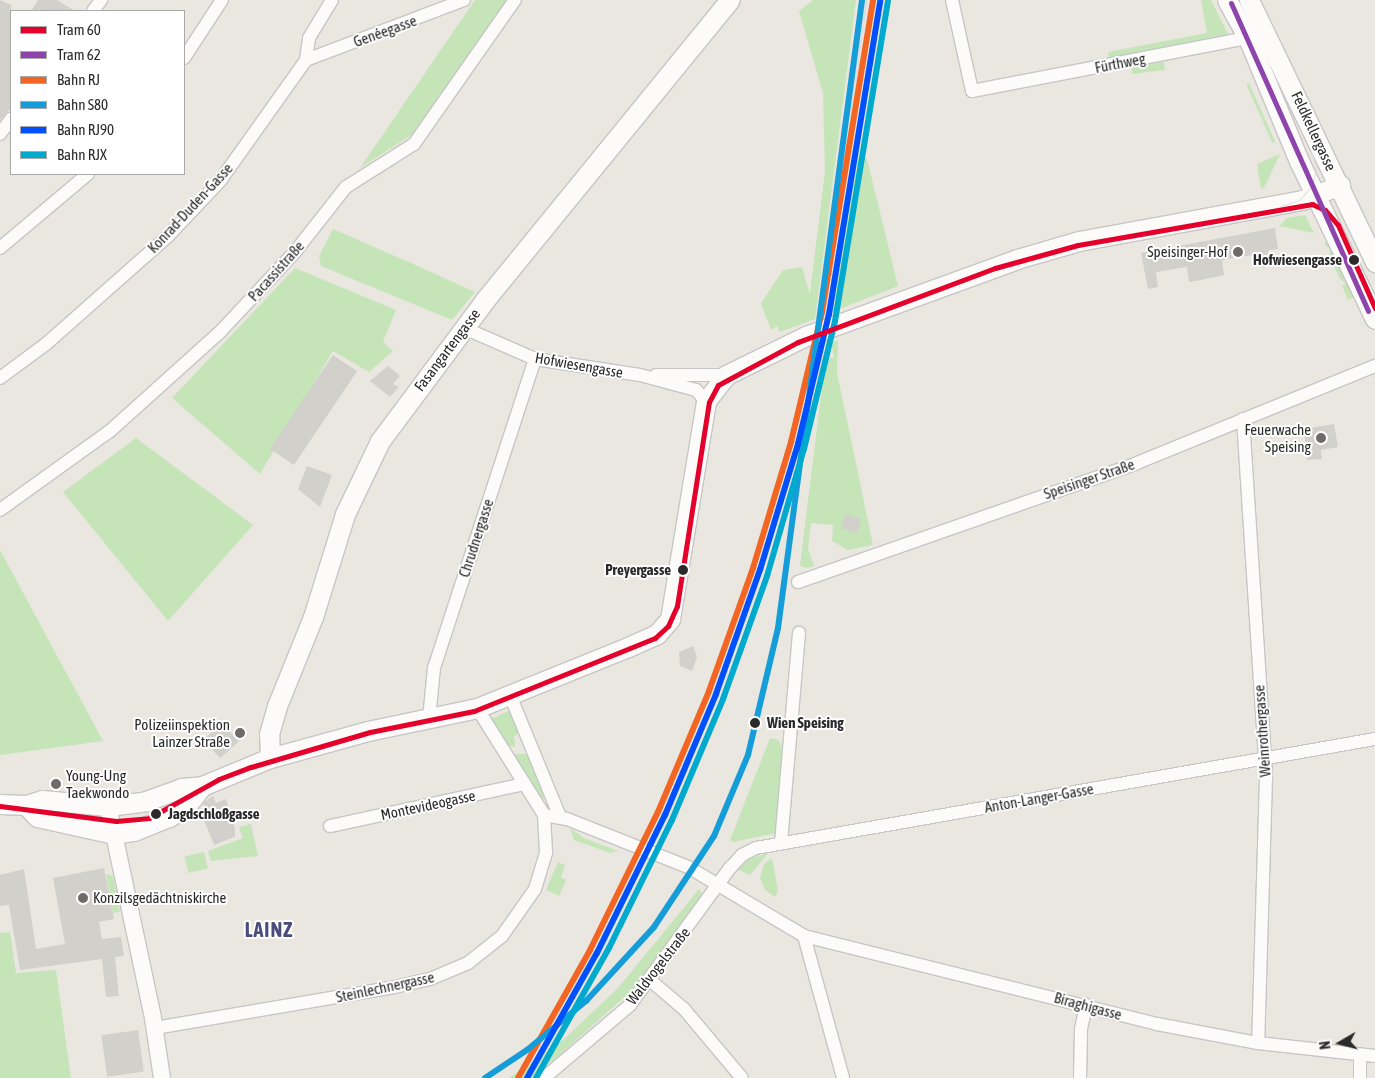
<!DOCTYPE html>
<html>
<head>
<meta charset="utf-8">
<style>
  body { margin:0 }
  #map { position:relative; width:1375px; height:1078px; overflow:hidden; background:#e9e7e0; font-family:"Asap Condensed",sans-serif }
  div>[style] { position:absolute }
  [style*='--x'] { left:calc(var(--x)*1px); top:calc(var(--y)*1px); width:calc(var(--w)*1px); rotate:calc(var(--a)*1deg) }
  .green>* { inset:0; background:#c5e5b8; transform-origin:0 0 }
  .building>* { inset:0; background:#d2d0cb; transform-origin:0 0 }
  .roads { filter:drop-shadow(1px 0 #c6c6c6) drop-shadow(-1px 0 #c6c6c6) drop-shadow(0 1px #c6c6c6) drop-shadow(0 -1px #c6c6c6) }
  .minor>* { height:12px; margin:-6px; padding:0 6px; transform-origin:6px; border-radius:6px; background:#fcfbfa }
  .tertiary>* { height:16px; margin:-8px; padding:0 8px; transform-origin:8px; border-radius:8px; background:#fcfbfa }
  .secondary>* { height:19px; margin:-9.5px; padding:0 9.5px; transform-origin:9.5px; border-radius:9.5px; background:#fcfbfa }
  .tram>* { height:1px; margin:-0.5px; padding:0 0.5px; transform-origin:0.5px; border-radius:0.5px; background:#dedede }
  .rail>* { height:3px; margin:-1.5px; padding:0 1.5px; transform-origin:1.5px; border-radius:1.5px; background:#dedede }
  .rail-1>* { height:6px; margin:-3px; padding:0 3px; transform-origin:3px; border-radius:3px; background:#f26522 }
  .rail-2>* { height:6px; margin:-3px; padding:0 3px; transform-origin:3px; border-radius:3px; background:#159dd9 }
  .rail-3>* { height:6px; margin:-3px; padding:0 3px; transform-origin:3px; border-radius:3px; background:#0050ff }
  .rail-4>* { height:6px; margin:-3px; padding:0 3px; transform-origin:3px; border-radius:3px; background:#00a9ce }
  .tram-1>* { height:5px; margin:-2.5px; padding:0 2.5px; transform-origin:2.5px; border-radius:2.5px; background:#e4002b }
  .tram-2>* { height:5px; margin:-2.5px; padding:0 2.5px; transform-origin:2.5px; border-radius:2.5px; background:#8e44ad }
  .dots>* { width:14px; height:14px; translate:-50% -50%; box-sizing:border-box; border:2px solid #fff; border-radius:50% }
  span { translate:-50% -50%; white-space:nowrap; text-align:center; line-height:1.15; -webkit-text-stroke:4px #fff; paint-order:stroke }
  .street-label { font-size:15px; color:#2a2a2a }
  .poi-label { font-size:15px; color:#2a2a2a }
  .right { translate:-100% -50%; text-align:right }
  .left { translate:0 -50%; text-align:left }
  .stop-label { font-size:15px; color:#2a2a2a; font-weight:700 }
  .district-label { font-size:20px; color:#4a4c7c; font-weight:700; letter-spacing:1px }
  .legend { position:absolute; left:10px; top:10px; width:175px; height:165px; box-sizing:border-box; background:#fff; border:1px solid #aaa; margin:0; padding:6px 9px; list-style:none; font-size:15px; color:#2a2a2a }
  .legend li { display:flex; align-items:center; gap:10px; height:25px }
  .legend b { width:25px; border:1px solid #aaa }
  .north { position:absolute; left:1315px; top:1018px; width:50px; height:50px; -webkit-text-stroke:4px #fff; paint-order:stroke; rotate:262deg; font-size:14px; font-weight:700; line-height:20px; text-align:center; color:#2a2a2a }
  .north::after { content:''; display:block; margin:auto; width:18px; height:22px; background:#2a2a2a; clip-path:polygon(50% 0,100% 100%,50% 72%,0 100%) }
</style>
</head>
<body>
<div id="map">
  <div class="green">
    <div style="clip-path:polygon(475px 0,508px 0,416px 132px,360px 168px)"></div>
    <div style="clip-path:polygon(813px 0,856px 0,815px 319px,780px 332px,777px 326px,771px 330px,761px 303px,783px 270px,802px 267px,810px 294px,825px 171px,823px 93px,799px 11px)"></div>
    <div style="clip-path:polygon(1201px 0,1211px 0,1228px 34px,1215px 40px,1109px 60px,1108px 52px,1207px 33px)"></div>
    <div style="left:1164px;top:62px;width:8px;height:33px;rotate:83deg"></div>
    <div style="left:1249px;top:83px;width:64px;height:3px;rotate:66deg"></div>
    <div style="clip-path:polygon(1280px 154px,1264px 188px,1261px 189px,1257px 164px)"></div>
    <div style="clip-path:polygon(856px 155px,867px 159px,898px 286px,832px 312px)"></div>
    <div style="clip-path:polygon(1305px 215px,1314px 233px,1279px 226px,1287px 218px)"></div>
    <div style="clip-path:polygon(333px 229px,420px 267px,475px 292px,452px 320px,321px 266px,319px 256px)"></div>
    <div style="clip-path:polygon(1327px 239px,1356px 296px,1348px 300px,1342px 286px,1346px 283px,1340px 279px,1329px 256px,1330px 248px,1324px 245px)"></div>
    <div style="clip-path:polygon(295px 268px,396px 310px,383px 342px,393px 351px,369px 372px,333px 351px,260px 474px,172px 398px)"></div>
    <div style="clip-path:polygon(838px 340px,837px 373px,873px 545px,848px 550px,832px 541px,833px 525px,811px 523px,808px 548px,814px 566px,806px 568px,800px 566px,827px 346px,830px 358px,834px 358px,831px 343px)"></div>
    <div style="clip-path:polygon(136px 438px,253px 525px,168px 621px,63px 492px)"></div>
    <div style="clip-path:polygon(0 550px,103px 741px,0 755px)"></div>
    <div style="clip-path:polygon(511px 710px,521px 733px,514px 736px,515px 747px,507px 746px,491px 719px)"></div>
    <div style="clip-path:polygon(770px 738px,778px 740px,785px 750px,777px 833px,733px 842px,730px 840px)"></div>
    <div style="clip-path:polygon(512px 754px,530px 754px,545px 798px,541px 799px)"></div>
    <div style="clip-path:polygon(251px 824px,258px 856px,211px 861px,208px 851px,243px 838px,239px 827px)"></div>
    <div style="clip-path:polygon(570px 828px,584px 838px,618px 851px,610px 853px,574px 840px)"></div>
    <div style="left:204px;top:852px;width:17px;height:20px;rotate:77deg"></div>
    <div style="clip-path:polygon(768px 853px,750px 875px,737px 869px,748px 859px)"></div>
    <div style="clip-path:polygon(772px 858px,778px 891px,775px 897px,765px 890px,760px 878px,764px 864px)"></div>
    <div style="clip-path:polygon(558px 862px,565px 865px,561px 877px,566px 880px,559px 896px,546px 890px)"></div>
    <div style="clip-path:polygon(106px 874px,113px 876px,120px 912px,113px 913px)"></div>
    <div style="clip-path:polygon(699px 889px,703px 895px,653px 967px,627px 995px,533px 1078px,509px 1078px,563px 1040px,618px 988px)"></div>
    <div style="clip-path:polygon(10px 932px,16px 973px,56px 970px,71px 1078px,0 1078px,0 933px)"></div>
  </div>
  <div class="building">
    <div style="clip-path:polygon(0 0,11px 5px,11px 108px,0 120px)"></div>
    <div style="clip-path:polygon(38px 0,57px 0,75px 11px,31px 11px)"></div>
    <div style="clip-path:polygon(1275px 228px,1278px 249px,1269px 250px,1265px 268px,1255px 266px,1258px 254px,1222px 260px,1224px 275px,1201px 280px,1189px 282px,1187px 267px,1156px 272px,1158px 287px,1148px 289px,1141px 253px)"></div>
    <div style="left:333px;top:355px;width:29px;height:113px;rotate:34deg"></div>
    <div style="clip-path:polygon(388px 366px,400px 376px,393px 384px,399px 387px,390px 397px,370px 381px)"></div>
    <div style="clip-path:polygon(1334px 424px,1338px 447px,1321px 450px,1322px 459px,1307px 460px,1304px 429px)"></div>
    <div style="clip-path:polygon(307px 466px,332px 475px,320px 507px,298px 489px)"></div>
    <div style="left:845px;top:514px;width:17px;height:15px;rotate:17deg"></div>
    <div style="clip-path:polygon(693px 646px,697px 657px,692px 671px,680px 666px,679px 652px)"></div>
    <div style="left:222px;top:723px;width:25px;height:25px;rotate:48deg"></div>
    <div style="clip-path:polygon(213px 796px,216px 803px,226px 799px,235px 829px,235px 837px,214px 845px,202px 815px,207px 813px,203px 803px)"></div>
    <div style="clip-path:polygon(104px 868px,114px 919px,99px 922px,102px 939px,121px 937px,124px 956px,115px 957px,119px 996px,106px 997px,102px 959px,20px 970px,9px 905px,0 906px,0 875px,24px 869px,36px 949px,65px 944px,53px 878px)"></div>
    <div style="left:138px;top:1030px;width:42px;height:37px;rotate:82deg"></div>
  </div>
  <div class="roads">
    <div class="minor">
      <div style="--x:952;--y:0;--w:93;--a:77.6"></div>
      <div style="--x:972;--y:91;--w:286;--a:-10.9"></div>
      <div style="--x:93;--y:11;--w:14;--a:-54"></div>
      <div style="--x:184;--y:58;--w:69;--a:-56.8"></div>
      <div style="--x:306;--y:60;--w:169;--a:-20.8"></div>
      <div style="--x:0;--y:134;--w:19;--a:-54"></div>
      <div style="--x:0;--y:248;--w:115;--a:-40.1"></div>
      <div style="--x:464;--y:328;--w:77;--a:23.6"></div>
      <div style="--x:535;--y:359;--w:106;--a:8.7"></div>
      <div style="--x:640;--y:375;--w:58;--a:15"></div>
      <div style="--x:696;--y:390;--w:15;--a:48"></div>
      <div style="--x:656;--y:375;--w:70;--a:0"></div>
      <div style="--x:0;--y:378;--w:57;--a:-36.5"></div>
      <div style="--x:46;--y:344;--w:163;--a:-41.5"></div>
      <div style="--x:168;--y:236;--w:76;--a:-46.6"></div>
      <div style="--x:220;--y:181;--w:148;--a:-54.6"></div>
      <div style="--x:306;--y:60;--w:22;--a:-82"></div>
      <div style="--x:309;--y:38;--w:44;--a:-58.8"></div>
      <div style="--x:1243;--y:419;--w:360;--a:86.3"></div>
      <div style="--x:1266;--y:778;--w:265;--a:91.7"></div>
      <div style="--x:0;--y:510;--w:135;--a:-35.7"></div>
      <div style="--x:110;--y:431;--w:148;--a:-42"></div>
      <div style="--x:220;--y:332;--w:108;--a:-46.9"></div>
      <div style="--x:294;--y:253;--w:84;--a:-51.8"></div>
      <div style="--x:346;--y:187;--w:80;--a:-32.3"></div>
      <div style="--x:414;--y:144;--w:176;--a:-55"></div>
      <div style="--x:798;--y:582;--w:359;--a:-19.3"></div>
      <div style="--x:1137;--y:463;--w:257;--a:-22.2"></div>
      <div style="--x:510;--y:695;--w:132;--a:67.7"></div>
      <div style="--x:477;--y:708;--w:126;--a:57.9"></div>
      <div style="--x:544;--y:815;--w:23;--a:10"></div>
      <div style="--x:567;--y:819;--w:130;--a:21.6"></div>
      <div style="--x:688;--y:867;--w:135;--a:30.7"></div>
      <div style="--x:804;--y:936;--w:147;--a:74.6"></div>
      <div style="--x:429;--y:719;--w:51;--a:-84.4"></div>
      <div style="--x:434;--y:668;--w:325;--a:-71.9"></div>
      <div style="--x:330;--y:826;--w:199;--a:-12.2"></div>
      <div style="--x:781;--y:843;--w:211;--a:-85.1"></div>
      <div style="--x:804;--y:936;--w:364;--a:14"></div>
      <div style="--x:1157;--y:1024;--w:103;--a:10.7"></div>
      <div style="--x:1258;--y:1043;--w:118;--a:6.3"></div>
      <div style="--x:650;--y:980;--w:45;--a:40.5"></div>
      <div style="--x:684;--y:1009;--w:90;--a:50"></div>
      <div style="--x:155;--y:1028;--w:243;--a:-9.7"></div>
      <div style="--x:395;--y:987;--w:36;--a:-13"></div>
      <div style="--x:430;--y:979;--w:41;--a:-22.8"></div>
      <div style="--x:468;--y:963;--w:43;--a:-38.5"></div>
      <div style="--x:502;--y:936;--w:57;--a:-54.9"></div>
      <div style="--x:535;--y:889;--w:39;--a:-73"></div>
      <div style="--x:546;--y:852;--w:37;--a:-93"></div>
      <div style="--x:1360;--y:1055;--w:23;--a:90"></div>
      <div style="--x:544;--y:1078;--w:113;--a:-40.3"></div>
      <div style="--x:630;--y:1005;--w:170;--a:-53.9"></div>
      <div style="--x:730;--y:868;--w:18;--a:-47"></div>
      <div style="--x:742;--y:855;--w:16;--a:-27"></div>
      <div style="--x:756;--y:848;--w:629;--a:-9.99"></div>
      <div style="--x:1080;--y:1078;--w:49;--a:-88.8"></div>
      <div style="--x:1081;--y:1029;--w:25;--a:-78"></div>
    </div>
    <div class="tertiary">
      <div style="--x:108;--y:806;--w:217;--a:78"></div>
      <div style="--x:153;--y:1018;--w:61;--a:81.5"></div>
    </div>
    <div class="secondary">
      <div style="--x:1227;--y:0;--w:43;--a:61.1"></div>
      <div style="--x:1248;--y:38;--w:133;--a:67.5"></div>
      <div style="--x:1299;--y:161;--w:175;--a:64.3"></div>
      <div style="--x:1249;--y:0;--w:291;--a:64.3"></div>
      <div style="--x:270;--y:758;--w:24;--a:-92"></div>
      <div style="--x:269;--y:734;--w:29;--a:-74"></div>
      <div style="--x:277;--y:706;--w:96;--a:-68"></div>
      <div style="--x:313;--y:617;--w:108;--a:-72.7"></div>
      <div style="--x:345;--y:514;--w:81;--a:-64.4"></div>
      <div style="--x:380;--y:441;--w:176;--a:-53.3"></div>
      <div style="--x:485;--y:300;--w:387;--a:-50.8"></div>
      <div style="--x:0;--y:804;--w:26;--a:2"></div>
      <div style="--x:26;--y:805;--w:17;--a:-17"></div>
      <div style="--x:42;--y:800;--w:66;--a:5.2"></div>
      <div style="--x:108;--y:806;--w:38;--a:-7"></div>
      <div style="--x:146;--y:801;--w:37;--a:-20"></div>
      <div style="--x:181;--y:788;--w:21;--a:-5"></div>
      <div style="--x:202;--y:786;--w:74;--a:-22.4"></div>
      <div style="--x:270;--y:758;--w:102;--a:-15.4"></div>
      <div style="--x:368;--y:731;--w:111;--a:-11.9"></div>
      <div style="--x:477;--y:708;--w:163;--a:-22"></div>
      <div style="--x:628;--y:647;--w:32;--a:-24"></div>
      <div style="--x:657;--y:634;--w:20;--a:-49"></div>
      <div style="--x:670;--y:619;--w:221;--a:-80.6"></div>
      <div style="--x:706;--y:401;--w:33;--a:-52"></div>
      <div style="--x:726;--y:375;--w:89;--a:-26"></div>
      <div style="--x:806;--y:336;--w:225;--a:-20"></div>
      <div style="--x:1017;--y:259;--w:65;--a:-16.2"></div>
      <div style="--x:1079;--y:241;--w:227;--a:-10.4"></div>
      <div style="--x:1302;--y:200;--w:41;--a:-21.5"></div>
      <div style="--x:26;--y:805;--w:16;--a:47"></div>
      <div style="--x:37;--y:817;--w:79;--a:12.4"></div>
      <div style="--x:114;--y:834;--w:20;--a:-9"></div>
      <div style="--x:134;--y:831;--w:38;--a:-22"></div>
      <div style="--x:169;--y:817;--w:23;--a:-34"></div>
      <div style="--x:188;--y:804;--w:23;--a:-52"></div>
    </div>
  </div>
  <div class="tram">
    <div style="--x:1281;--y:206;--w:19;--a:-18"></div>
    <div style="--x:1299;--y:200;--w:19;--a:-47"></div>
    <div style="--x:1312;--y:186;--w:18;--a:-77"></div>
    <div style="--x:1316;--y:168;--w:19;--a:-106"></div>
    <div style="--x:1374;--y:294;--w:2;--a:63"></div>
  </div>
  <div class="rail">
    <div style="--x:863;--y:70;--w:20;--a:-81"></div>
    <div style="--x:849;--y:116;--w:117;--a:-81.7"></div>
  </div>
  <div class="rail-1">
    <div style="--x:518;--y:1078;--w:147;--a:-60.6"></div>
    <div style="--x:590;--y:950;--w:154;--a:-63.8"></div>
    <div style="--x:658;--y:812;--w:131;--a:-67.1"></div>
    <div style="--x:709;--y:691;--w:131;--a:-70.3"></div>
    <div style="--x:753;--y:568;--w:132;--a:-73.2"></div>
    <div style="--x:791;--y:442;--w:134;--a:-76.6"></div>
    <div style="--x:822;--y:312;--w:316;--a:-80.7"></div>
  </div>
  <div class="rail-2">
    <div style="--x:485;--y:1078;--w:50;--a:-33.7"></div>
    <div style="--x:527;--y:1050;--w:77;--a:-39.7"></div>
    <div style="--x:586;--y:1001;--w:100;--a:-47.4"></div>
    <div style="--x:654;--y:927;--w:109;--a:-56.6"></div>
    <div style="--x:714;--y:836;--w:88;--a:-67.2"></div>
    <div style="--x:748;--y:755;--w:130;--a:-76.7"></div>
    <div style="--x:778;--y:628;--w:634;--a:-82.38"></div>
  </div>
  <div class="rail-3">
    <div style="--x:527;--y:1078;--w:143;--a:-60.8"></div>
    <div style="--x:597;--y:953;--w:154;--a:-63.8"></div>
    <div style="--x:665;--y:815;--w:131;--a:-67.1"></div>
    <div style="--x:716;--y:694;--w:132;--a:-70.5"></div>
    <div style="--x:760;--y:570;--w:132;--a:-73.2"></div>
    <div style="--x:798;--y:444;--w:134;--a:-76.6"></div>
    <div style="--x:829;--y:314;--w:317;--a:-80.7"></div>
  </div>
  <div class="rail-4">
    <div style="--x:536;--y:1078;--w:149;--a:-60.7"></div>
    <div style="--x:609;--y:948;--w:143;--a:-63.8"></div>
    <div style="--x:672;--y:820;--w:131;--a:-67.1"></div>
    <div style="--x:723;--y:699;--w:131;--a:-70.3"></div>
    <div style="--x:767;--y:576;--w:132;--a:-73.8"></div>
    <div style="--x:804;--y:449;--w:132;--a:-76.4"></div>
    <div style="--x:835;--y:321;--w:324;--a:-80.6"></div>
  </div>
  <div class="tram-1">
    <div style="--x:0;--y:806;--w:117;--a:7.4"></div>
    <div style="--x:116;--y:821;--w:33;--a:-5"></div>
    <div style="--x:149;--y:818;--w:80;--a:-29.1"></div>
    <div style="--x:219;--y:779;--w:34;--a:-21"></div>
    <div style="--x:251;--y:767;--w:124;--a:-16.4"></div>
    <div style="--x:370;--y:732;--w:106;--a:-11.4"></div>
    <div style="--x:474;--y:711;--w:195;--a:-22"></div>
    <div style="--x:655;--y:638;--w:18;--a:-43"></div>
    <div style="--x:668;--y:626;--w:22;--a:-66"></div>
    <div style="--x:677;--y:606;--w:206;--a:-81.1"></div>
    <div style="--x:709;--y:402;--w:19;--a:-62"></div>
    <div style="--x:718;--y:385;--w:91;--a:-28.3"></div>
    <div style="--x:798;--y:342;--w:210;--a:-20.6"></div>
    <div style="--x:995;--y:268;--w:86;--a:-15.5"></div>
    <div style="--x:1078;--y:245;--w:238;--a:-9.9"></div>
    <div style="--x:1312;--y:204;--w:14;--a:25"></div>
    <div style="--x:1325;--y:210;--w:20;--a:49"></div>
    <div style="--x:1338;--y:225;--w:91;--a:66"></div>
  </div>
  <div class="tram-2">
    <div style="--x:1231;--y:3;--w:337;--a:66"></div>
  </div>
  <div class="dots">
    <div style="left:1238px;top:252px;background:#6d6c6a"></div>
    <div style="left:1354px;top:260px;background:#2a2a2a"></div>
    <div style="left:1321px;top:438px;background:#6d6c6a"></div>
    <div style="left:683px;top:570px;background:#2a2a2a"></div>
    <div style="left:755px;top:723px;background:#2a2a2a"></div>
    <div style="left:240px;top:733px;background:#6d6c6a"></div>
    <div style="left:56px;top:784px;background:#6d6c6a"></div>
    <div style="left:156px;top:814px;background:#2a2a2a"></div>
    <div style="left:83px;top:898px;background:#6d6c6a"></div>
  </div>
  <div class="street-label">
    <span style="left:385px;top:31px;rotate:-20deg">Genéegasse</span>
    <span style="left:1120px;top:63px;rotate:-11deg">Fürthweg</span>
    <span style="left:1314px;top:131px;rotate:65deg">Feldkellergasse</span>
    <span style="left:190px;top:208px;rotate:-47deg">Konrad-Duden-Gasse</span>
    <span style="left:276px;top:271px;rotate:-48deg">Pacassistraße</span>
    <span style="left:447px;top:350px;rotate:-53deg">Fasangartengasse</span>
    <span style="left:579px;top:365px;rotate:10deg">Hofwiesengasse</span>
    <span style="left:1089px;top:479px;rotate:-19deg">Speisinger Straße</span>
    <span style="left:476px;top:538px;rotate:-72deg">Chrudnergasse</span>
    <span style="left:1262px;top:731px;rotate:-94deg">Weinrothergasse</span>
    <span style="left:1039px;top:798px;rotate:-10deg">Anton-Langer-Gasse</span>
    <span style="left:428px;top:805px;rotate:-12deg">Montevideogasse</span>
    <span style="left:658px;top:966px;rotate:-52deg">Waldvogelstraße</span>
    <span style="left:385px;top:987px;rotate:-12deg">Steinlechnergasse</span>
    <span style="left:1088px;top:1006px;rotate:15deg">Biraghigasse</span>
  </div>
  <div class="poi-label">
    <span class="right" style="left:1228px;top:252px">Speisinger-Hof</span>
    <span class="right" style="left:1311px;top:438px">Feuerwache<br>Speising</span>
    <span class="right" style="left:230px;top:733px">Polizeiinspektion<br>Lainzer Straße</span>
    <span class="left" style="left:66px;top:784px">Young-Ung<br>Taekwondo</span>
    <span class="left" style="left:93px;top:898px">Konzilsgedächtniskirche</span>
  </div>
  <div class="stop-label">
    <span class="right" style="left:1342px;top:260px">Hofwiesengasse</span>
    <span class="right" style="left:671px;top:570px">Preyergasse</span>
    <span class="left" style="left:767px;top:723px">Wien Speising</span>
    <span class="left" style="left:168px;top:814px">Jagdschloßgasse</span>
  </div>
  <div class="district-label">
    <span style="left:269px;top:929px">LAINZ</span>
  </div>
  <ul class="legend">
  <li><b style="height:6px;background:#e4002b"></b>Tram 60</li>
  <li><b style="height:6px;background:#8e44ad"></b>Tram 62</li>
  <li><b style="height:6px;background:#f26522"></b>Bahn RJ</li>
  <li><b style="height:6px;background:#159dd9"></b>Bahn S80</li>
  <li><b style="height:6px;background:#0050ff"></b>Bahn RJ90</li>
  <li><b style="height:6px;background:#00a9ce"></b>Bahn RJX</li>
  </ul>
  <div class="north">N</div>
</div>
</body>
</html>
